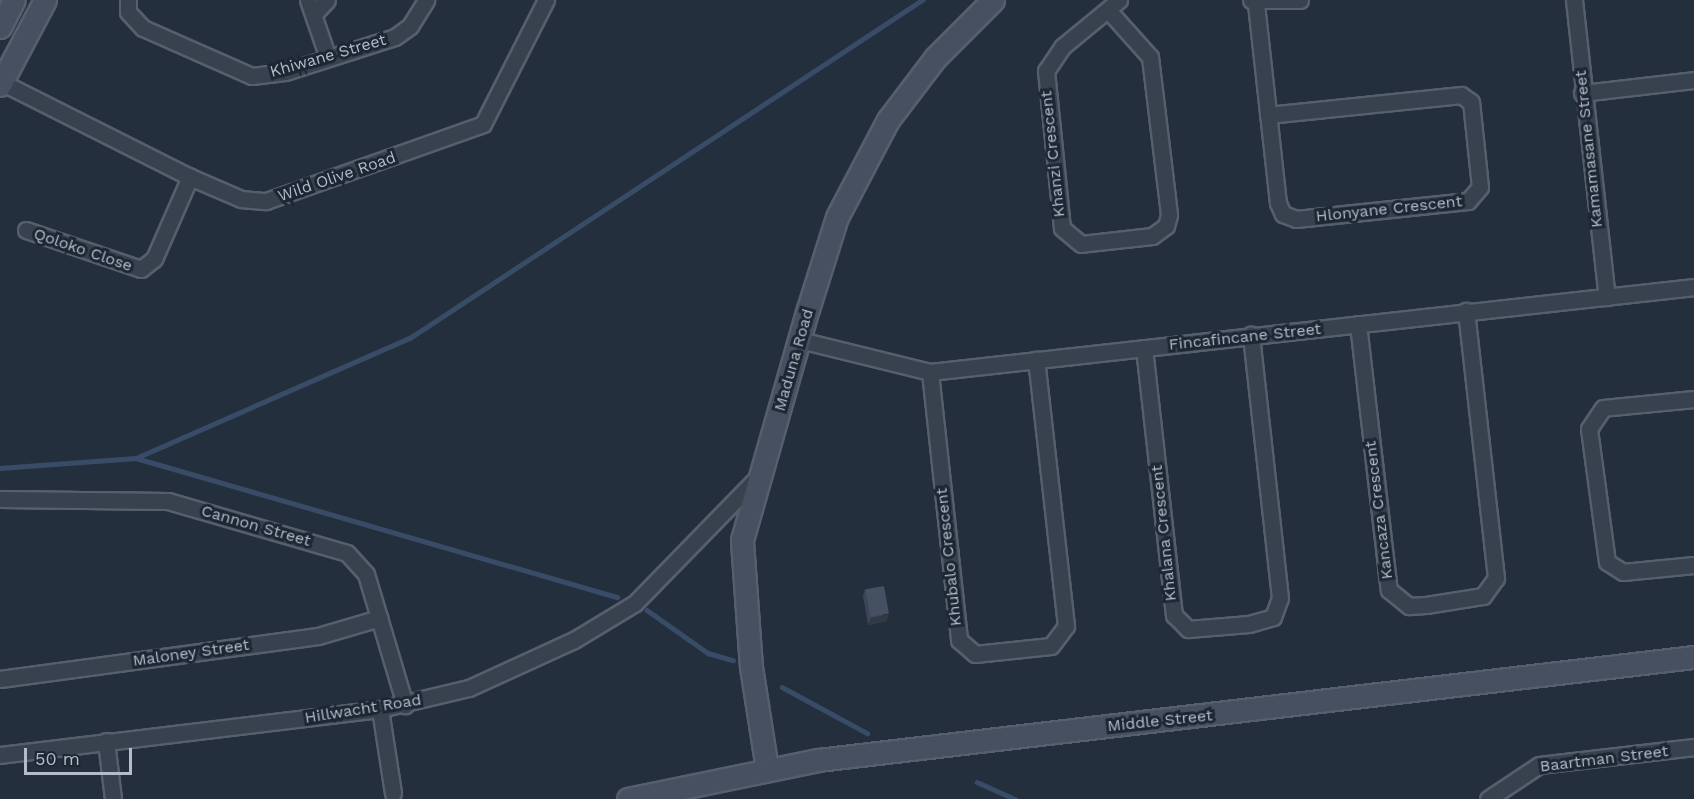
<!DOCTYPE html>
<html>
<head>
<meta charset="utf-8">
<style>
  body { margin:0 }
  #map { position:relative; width:1694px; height:799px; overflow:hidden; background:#242f3e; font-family:"Work Sans",sans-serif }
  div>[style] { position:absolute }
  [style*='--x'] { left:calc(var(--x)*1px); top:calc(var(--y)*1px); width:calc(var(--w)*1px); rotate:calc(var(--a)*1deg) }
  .stream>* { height:4.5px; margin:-2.25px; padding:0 2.25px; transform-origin:2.25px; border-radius:2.25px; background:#394c67 }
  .roads { filter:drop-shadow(2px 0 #565f6c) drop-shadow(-2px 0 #565f6c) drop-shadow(0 2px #565f6c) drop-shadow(0 -2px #565f6c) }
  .street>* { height:15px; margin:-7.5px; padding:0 7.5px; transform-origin:7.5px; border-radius:7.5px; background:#38414e }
  .secondary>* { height:21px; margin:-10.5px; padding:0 10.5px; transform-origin:10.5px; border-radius:10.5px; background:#465061 }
  .wall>* { inset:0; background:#3b4654 }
  .shaded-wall>* { inset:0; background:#303945 }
  .building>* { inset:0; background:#455162; transform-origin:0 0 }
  span { translate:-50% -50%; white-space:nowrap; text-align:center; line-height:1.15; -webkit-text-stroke:6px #1d2633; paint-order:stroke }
  .street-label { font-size:16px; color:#b4bcc9 }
  .scale { position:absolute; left:24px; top:748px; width:108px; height:27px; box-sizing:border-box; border:3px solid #b4bcc9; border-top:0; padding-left:8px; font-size:18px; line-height:21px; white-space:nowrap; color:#b4bcc9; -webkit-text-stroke:4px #1d2633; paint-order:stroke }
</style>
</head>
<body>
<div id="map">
  <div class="stream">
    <div style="--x:136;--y:458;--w:501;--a:16.12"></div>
    <div style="--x:0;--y:468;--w:136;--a:-4.2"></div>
    <div style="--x:136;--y:458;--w:299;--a:-23.7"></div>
    <div style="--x:410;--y:338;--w:614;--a:-33.43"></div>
    <div style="--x:647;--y:610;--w:75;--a:35.2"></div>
    <div style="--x:708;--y:653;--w:26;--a:16"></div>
    <div style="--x:782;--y:687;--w:97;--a:28.4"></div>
    <div style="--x:977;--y:782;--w:42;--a:24.1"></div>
  </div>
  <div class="roads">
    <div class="street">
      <div style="--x:128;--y:0;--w:12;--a:90"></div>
      <div style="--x:128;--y:12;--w:22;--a:47"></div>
      <div style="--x:143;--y:28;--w:119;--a:23.8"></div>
      <div style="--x:252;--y:76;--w:33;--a:-7"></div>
      <div style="--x:285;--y:72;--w:115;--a:-17.7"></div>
      <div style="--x:395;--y:37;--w:19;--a:-36"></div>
      <div style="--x:410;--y:26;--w:31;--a:-58"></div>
      <div style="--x:308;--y:0;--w:61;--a:71"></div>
      <div style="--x:1251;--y:0;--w:49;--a:0"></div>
      <div style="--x:1574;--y:0;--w:299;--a:83.7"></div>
      <div style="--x:1256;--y:4;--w:200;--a:83.7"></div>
      <div style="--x:1278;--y:203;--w:12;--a:66"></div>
      <div style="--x:1283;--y:214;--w:14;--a:21"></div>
      <div style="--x:1296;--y:219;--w:173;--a:-6"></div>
      <div style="--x:1468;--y:201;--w:18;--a:-49"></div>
      <div style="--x:1480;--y:187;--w:85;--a:-96"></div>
      <div style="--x:1471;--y:102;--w:12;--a:-145"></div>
      <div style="--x:1461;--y:95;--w:194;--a:174.1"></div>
      <div style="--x:1108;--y:10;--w:63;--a:48.2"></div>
      <div style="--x:1150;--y:57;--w:159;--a:83.1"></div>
      <div style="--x:1169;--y:215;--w:11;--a:105"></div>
      <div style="--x:1166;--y:226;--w:17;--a:144"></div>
      <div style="--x:1152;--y:236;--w:71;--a:173.6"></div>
      <div style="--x:1081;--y:244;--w:25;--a:-140"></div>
      <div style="--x:1062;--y:228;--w:158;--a:-95.8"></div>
      <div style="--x:1046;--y:71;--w:29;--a:-56"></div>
      <div style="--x:1062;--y:47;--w:74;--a:-39.5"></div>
      <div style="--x:314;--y:14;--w:19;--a:-47"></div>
      <div style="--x:1;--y:82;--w:212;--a:26.7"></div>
      <div style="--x:190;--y:177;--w:56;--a:23.3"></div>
      <div style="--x:241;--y:199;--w:25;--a:5"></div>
      <div style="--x:266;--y:201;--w:230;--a:-19.5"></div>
      <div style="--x:483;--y:124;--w:139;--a:-63.1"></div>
      <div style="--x:1582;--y:93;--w:113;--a:-6.6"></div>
      <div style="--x:26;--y:230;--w:121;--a:18.7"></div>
      <div style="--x:141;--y:269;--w:16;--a:-38"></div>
      <div style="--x:154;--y:259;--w:90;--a:-66.3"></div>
      <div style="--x:1358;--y:324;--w:268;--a:83.4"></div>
      <div style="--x:1389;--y:590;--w:26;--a:39"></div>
      <div style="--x:1409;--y:606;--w:17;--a:-3"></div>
      <div style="--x:1426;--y:605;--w:58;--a:-9"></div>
      <div style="--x:1483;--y:596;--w:22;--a:-54"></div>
      <div style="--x:1496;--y:578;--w:269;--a:-96.4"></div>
      <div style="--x:800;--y:340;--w:134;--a:13.8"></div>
      <div style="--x:930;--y:372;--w:769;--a:-6.35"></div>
      <div style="--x:1144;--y:348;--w:269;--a:83.6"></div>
      <div style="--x:1174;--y:615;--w:20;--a:45"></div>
      <div style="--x:1188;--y:629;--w:61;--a:-4.7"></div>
      <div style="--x:1249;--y:624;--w:25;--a:-16"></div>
      <div style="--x:1273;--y:617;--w:20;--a:-70"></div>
      <div style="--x:1280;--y:598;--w:265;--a:-96.3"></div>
      <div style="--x:930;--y:372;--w:270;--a:83.8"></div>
      <div style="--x:959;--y:640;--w:21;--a:41"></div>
      <div style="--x:975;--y:654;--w:76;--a:-6"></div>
      <div style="--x:1051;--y:646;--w:25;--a:-53"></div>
      <div style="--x:1066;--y:626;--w:268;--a:-96.4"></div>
      <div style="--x:1694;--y:399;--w:91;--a:174.4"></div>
      <div style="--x:1603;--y:408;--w:25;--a:124"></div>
      <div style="--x:1589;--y:429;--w:134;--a:82.3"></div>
      <div style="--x:1607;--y:562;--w:19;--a:32"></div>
      <div style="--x:1623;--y:572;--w:71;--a:-5.6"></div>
      <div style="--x:0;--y:499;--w:168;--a:0.7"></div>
      <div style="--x:168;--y:501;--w:186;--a:16.2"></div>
      <div style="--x:347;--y:553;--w:28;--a:48"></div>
      <div style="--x:366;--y:574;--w:137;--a:73.4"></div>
      <div style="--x:0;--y:679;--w:321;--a:-7.7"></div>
      <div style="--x:318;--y:636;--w:64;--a:-16.4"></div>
      <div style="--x:380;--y:709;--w:85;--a:81.2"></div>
      <div style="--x:106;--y:741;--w:58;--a:83.1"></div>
      <div style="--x:0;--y:755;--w:383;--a:-6.9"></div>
      <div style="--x:380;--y:709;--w:91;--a:-13.3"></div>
      <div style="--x:469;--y:688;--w:115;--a:-24.6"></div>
      <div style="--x:574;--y:640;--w:71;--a:-31.2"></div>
      <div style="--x:635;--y:603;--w:179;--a:-45.7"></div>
      <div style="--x:1488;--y:799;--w:61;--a:-33.7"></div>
      <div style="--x:1539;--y:765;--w:156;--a:-6.6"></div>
    </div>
    <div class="secondary">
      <div style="--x:0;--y:27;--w:30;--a:-63"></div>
      <div style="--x:0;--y:85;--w:96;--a:-62.1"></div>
      <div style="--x:767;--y:769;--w:103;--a:-98.9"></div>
      <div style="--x:751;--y:667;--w:127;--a:-94.1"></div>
      <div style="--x:742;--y:540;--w:240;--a:-74.1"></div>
      <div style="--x:808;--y:309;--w:96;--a:-72.5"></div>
      <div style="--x:837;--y:217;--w:110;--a:-62.3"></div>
      <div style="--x:888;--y:120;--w:78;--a:-52.8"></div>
      <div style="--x:935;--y:58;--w:82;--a:-45"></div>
      <div style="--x:628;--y:799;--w:194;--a:-11.6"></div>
      <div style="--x:818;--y:760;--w:882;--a:-6.71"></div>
    </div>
  </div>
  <div class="wall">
    <div style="clip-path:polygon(865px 589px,887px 621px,868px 625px,863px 596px)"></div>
  </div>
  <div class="shaded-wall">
    <div style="clip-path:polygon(889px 614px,887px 621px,868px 625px,871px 618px)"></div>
  </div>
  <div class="building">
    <div style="left:884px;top:586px;width:28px;height:19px;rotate:80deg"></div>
  </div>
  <div class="street-label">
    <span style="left:328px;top:56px;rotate:-16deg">Khiwane Street</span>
    <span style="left:1589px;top:149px;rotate:-96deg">Kamamasane Street</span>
    <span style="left:1053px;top:154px;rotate:-96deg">Khanzi Crescent</span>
    <span style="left:337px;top:177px;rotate:-19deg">Wild Olive Road</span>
    <span style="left:1389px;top:209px;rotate:-6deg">Hlonyane Crescent</span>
    <span style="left:83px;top:250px;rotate:19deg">Qoloko Close</span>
    <span style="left:1245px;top:337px;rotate:-6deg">Fincafincane Street</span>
    <span style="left:794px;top:360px;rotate:-74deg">Maduna Road</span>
    <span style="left:1379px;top:510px;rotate:-97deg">Kancaza Crescent</span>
    <span style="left:256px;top:526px;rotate:16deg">Cannon Street</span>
    <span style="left:1164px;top:533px;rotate:-96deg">Khalana Crescent</span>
    <span style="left:949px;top:557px;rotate:-96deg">Khubalo Crescent</span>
    <span style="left:191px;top:653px;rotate:-8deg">Maloney Street</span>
    <span style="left:363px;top:709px;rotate:-9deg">Hillwacht Road</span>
    <span style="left:1160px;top:721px;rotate:-6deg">Middle Street</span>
    <span style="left:1604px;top:759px;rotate:-7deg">Baartman Street</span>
  </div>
  <div class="scale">50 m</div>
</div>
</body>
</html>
